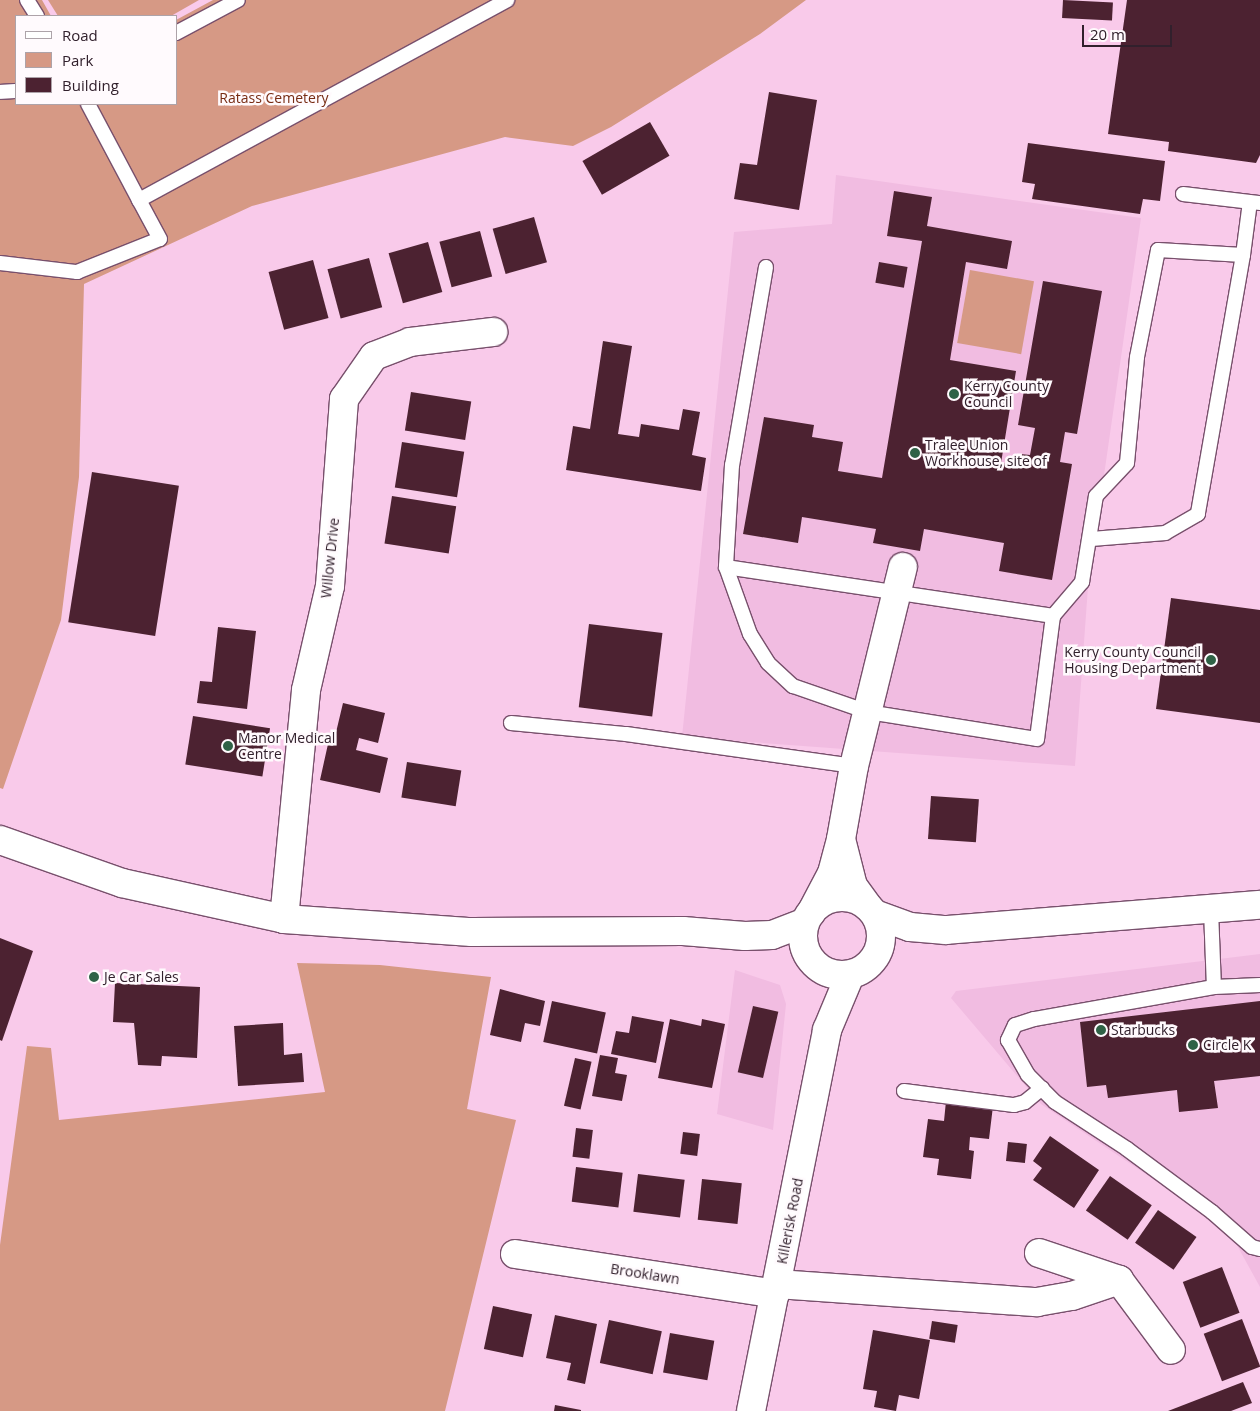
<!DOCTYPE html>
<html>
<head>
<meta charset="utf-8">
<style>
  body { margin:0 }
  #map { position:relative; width:1260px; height:1411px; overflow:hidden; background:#f9caea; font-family:"Open Sans",sans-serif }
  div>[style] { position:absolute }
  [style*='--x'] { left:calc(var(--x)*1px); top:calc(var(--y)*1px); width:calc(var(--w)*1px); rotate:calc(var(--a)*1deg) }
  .built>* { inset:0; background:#f1bce1 }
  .green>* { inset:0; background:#d69985; transform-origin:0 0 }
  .building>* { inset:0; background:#4c2231; transform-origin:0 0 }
  .roads { filter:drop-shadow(1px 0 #78506c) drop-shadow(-1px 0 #78506c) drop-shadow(0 1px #78506c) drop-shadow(0 -1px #78506c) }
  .service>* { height:14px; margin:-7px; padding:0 7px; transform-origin:7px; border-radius:7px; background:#fff }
  .minor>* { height:28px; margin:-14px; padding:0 14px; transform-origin:14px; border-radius:14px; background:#fff }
  .secondary>* { height:28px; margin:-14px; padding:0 14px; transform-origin:14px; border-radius:14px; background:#fff }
  .secondary>.ring { margin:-14px; padding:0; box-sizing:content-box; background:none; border:28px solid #fff; border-radius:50% }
  .dots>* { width:14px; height:14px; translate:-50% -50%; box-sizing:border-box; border:2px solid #fffafd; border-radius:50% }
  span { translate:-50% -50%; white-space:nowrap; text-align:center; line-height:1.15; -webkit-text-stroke:5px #fffafd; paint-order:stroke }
  .park-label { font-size:14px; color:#772c13 }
  .poi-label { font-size:14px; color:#31202c }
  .left { translate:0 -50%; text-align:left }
  .right { translate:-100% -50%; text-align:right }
  .street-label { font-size:14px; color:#31202c }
  .legend { position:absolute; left:15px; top:15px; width:162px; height:90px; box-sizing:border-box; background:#fffafd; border:1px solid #ada3a9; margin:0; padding:6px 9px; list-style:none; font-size:15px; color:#31202c }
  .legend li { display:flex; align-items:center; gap:10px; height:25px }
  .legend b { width:25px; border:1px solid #ada3a9 }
  .scale { position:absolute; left:1082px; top:25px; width:90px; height:22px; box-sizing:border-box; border:2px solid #31202c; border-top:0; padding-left:6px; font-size:15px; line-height:18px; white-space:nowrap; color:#31202c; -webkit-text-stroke:4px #fffafd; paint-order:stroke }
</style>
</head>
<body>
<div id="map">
  <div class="built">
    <div style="clip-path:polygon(836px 175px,1141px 218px,1088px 587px,1075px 766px,682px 737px,734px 232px,832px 224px)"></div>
    <div style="clip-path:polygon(1260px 954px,1260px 1287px,1228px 1229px,1041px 1104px,951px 998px,956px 991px)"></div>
    <div style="clip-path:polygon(735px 970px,780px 985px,786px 1004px,773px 1130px,717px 1114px)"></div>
  </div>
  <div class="green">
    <div style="clip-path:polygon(0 0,42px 0,51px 16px,16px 16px,16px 104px,176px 104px,176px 20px,213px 0,806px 0,760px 34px,611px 127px,573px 146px,505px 137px,252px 206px,84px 284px,79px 477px,61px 620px,3px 789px,0 788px)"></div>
    <div style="clip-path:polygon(48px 0,199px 0,171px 16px,58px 16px)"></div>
    <div style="left:970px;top:270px;width:65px;height:74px;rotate:10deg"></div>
    <div style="clip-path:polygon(297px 963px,380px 965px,491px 977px,467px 1109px,516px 1120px,445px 1411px,0 1411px,0 1245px,27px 1046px,51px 1048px,59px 1120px,325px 1092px)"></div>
  </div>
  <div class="building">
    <div style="left:1063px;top:0;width:50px;height:18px;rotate:3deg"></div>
    <div style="clip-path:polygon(1127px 0,1260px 0,1260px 155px,1256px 163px,1168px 151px,1169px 142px,1108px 134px)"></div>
    <div style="clip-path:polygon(769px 92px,817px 100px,799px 210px,734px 199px,740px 163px,757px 165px)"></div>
    <div style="left:650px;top:122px;width:39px;height:78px;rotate:60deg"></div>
    <div style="clip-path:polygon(1028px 143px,1165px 161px,1160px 201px,1143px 199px,1140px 214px,1032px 199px,1035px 184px,1022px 182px)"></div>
    <div style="clip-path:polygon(894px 191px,932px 197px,927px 226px,1012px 241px,1007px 269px,966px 262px,950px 360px,1016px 371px,1001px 463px,1018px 466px,1020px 454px,1030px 455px,1035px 428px,1018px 425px,1043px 281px,1102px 291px,1077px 434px,1065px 432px,1060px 462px,1072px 464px,1052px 580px,999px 571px,1004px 543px,924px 529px,920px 551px,873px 543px,876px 529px,802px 517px,798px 543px,743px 534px,764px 417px,814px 425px,812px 437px,843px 442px,838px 471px,882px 478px,922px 241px,887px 236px)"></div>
    <div style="left:534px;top:217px;width:47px;height:43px;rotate:74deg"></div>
    <div style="left:480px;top:231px;width:47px;height:42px;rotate:75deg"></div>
    <div style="left:428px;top:242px;width:52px;height:41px;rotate:74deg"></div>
    <div style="left:369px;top:258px;width:51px;height:43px;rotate:75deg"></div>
    <div style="left:313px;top:260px;width:60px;height:46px;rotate:75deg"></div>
    <div style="left:879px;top:262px;width:29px;height:21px;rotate:10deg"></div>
    <div style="clip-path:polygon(603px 341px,632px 346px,618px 434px,639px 437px,641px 424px,679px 430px,683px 409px,700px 412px,692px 455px,706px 458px,701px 491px,566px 470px,573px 426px,590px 429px)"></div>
    <div style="left:411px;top:392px;width:61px;height:39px;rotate:9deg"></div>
    <div style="left:402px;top:442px;width:63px;height:46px;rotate:9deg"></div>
    <div style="left:92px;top:472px;width:88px;height:152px;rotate:9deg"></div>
    <div style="left:392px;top:496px;width:65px;height:48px;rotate:9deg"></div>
    <div style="clip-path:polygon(1171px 598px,1260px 610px,1260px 723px,1156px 709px)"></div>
    <div style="left:589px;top:624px;width:74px;height:84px;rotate:7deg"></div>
    <div style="clip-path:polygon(218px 627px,256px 631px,247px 709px,197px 703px,200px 681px,212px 682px)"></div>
    <div style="clip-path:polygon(343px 703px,385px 713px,378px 743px,359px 738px,356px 750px,388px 758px,380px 793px,320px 780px,328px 744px,333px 745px)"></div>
    <div style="left:193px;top:716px;width:78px;height:49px;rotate:9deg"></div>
    <div style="left:407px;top:762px;width:55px;height:36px;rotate:9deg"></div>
    <div style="left:931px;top:796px;width:48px;height:43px;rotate:4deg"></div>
    <div style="clip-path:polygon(0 938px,33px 951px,2px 1041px,0 1040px)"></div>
    <div style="clip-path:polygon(115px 983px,200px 987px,197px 1058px,162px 1056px,161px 1066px,138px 1065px,134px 1023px,113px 1022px)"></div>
    <div style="clip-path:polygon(500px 989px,545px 1001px,540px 1026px,525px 1023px,521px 1042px,490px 1035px)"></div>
    <div style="left:552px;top:1001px;width:55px;height:42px;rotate:12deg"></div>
    <div style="clip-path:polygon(1260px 1001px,1260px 1076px,1214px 1081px,1218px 1108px,1179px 1112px,1177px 1090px,1108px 1098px,1106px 1085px,1087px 1087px,1080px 1022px)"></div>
    <div style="left:753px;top:1006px;width:26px;height:68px;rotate:13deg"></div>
    <div style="clip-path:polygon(632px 1016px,664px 1022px,656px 1063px,611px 1054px,616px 1031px,629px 1033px)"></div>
    <div style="clip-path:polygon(670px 1019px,701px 1026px,702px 1019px,725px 1024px,712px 1088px,658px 1078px)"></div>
    <div style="clip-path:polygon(283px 1023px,284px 1055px,302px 1053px,304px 1082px,238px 1086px,234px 1026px)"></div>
    <div style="clip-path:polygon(600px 1055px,618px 1058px,615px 1073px,627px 1075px,622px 1101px,592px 1096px)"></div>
    <div style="left:575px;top:1058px;width:17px;height:49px;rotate:13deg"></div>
    <div style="clip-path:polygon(946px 1101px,993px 1106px,989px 1139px,970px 1137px,969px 1150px,974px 1151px,971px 1179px,937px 1175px,939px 1159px,923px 1157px,928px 1119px,944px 1121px)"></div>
    <div style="left:576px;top:1128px;width:17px;height:29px;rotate:7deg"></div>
    <div style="left:683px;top:1132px;width:17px;height:22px;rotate:7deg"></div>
    <div style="clip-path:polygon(1050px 1136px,1099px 1170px,1074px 1208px,1033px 1180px,1042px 1168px,1033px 1161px)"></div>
    <div style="left:1008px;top:1142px;width:19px;height:19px;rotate:6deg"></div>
    <div style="left:576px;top:1167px;width:47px;height:35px;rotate:7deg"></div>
    <div style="left:638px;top:1174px;width:47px;height:38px;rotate:7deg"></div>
    <div style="left:1110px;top:1176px;width:51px;height:42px;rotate:35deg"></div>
    <div style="left:702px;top:1179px;width:40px;height:41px;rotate:6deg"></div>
    <div style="left:1158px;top:1210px;width:47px;height:40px;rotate:35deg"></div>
    <div style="left:1222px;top:1267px;width:49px;height:42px;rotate:69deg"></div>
    <div style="left:493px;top:1306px;width:40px;height:44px;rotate:12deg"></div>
    <div style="clip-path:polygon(555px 1315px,597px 1324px,585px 1384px,567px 1380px,571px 1363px,546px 1358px)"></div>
    <div style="left:1242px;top:1319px;width:51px;height:41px;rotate:69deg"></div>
    <div style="left:609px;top:1320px;width:54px;height:44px;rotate:12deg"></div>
    <div style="left:932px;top:1321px;width:26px;height:18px;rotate:9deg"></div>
    <div style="clip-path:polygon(873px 1330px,930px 1340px,919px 1399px,899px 1395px,896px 1411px,874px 1407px,877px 1391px,863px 1389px)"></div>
    <div style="left:670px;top:1333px;width:45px;height:40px;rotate:10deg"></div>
    <div style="clip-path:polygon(1243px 1382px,1252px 1403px,1231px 1411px,1168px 1411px)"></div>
    <div style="clip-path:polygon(555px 1405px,581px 1410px,581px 1411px,554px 1411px)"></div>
  </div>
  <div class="roads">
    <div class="service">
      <div style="--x:27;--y:0;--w:19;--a:58"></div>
      <div style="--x:176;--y:33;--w:70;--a:-28"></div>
      <div style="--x:0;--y:92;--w:16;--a:-4"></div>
      <div style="--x:88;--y:104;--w:109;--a:62"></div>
      <div style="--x:1183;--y:194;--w:78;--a:6.7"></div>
      <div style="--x:1243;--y:255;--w:53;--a:-82.5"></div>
      <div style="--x:0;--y:263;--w:78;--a:6.7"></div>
      <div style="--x:77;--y:272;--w:89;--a:-21.7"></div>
      <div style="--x:160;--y:239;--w:44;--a:-118.3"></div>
      <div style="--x:139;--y:200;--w:419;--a:-28.5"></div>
      <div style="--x:766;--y:267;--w:201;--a:99.7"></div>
      <div style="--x:732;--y:465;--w:102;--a:93.4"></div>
      <div style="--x:726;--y:567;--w:71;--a:70.3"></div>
      <div style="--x:750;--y:634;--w:34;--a:58"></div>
      <div style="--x:768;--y:663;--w:34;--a:43"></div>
      <div style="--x:793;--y:686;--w:79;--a:19.1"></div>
      <div style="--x:868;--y:712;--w:171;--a:9.1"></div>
      <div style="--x:1037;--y:739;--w:124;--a:-82.6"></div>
      <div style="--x:1053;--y:616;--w:45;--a:-49.5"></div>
      <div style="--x:1082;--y:582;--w:87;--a:-80.8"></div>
      <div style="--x:1096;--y:496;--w:45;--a:-46.8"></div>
      <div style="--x:1127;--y:463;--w:106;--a:-84.6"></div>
      <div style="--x:1137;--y:357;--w:109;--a:-78.9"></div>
      <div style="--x:1158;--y:250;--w:85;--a:3.4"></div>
      <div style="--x:1243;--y:255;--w:263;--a:99.9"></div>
      <div style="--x:1198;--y:514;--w:38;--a:150"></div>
      <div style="--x:1165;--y:533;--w:73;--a:175.3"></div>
      <div style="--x:726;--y:567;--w:331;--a:8.5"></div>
      <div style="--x:511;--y:723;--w:116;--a:5.5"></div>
      <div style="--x:626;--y:734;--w:230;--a:8"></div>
      <div style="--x:1211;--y:910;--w:77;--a:87.8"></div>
      <div style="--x:1214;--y:987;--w:46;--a:-2.5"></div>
      <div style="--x:1214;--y:987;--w:183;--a:169.9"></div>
      <div style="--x:1034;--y:1019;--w:20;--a:162"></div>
      <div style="--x:1015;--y:1025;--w:17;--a:115"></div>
      <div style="--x:1008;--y:1040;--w:40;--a:60.3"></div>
      <div style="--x:1028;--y:1075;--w:38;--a:45"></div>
      <div style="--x:1055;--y:1102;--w:86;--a:33.1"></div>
      <div style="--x:1127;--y:1149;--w:106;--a:36.5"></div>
      <div style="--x:1212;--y:1212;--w:53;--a:41.2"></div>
      <div style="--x:1252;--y:1247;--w:8;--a:14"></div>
      <div style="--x:904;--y:1091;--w:111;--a:7.3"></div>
      <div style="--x:1014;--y:1105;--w:11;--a:-15"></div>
      <div style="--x:1025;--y:1102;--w:22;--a:-39"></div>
    </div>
    <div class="minor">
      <div style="--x:842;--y:843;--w:44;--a:75.7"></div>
      <div style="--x:853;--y:886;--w:26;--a:54"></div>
      <div style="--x:811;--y:913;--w:45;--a:-62.3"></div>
      <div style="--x:832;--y:873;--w:35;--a:-75"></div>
      <div style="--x:841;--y:839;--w:74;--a:-79.9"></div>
      <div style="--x:854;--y:766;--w:205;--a:-76.2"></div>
      <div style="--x:284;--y:919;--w:230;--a:-84.5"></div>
      <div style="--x:306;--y:690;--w:107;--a:-77"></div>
      <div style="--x:330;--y:586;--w:188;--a:-85.7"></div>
      <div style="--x:344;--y:399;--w:52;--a:-55.1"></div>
      <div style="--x:374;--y:356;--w:39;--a:-21"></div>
      <div style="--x:410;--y:342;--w:84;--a:-6.9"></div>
      <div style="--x:1039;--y:1253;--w:84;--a:18.6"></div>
      <div style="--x:1119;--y:1280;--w:87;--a:53.4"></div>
      <div style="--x:515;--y:1254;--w:263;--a:8.7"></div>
      <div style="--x:777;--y:1284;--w:261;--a:4"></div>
      <div style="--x:1037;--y:1302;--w:36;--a:-10"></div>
      <div style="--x:1072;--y:1296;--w:50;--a:-18.8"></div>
    </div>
    <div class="secondary">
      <div style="--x:0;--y:840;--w:129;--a:19.4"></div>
      <div style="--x:122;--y:883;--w:166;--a:12.5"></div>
      <div style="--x:284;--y:919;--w:188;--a:4"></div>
      <div style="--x:472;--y:932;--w:211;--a:-0.3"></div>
      <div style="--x:683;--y:931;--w:62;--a:4.6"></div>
      <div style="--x:745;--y:936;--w:27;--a:-2"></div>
      <div style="--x:772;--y:935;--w:34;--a:-21"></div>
      <div class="ring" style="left:803px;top:897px;width:50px;height:50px"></div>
      <div style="--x:877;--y:915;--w:35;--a:20"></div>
      <div style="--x:910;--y:927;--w:36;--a:5"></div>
      <div style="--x:946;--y:930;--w:315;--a:-4.6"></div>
      <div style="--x:751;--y:1411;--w:389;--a:-78.7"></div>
      <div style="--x:827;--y:1030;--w:60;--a:-67.3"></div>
    </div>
  </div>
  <div class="dots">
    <div style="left:954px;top:394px;background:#2f6246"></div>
    <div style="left:915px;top:453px;background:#2f6246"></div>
    <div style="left:1211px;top:660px;background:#2f6246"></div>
    <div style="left:228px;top:746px;background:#2f6246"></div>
    <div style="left:94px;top:977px;background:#2f6246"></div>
    <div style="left:1101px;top:1030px;background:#2f6246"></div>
    <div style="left:1193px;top:1045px;background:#2f6246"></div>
  </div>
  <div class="park-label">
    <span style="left:274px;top:98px">Ratass Cemetery</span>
  </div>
  <div class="poi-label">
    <span class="left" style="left:964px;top:394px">Kerry County<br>Council</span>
    <span class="left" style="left:925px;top:453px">Tralee Union<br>Workhouse, site of</span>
    <span class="right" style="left:1201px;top:660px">Kerry County Council<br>Housing Department</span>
    <span class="left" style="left:238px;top:746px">Manor Medical<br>Centre</span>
    <span class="left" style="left:104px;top:977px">Je Car Sales</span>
    <span class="left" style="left:1111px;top:1030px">Starbucks</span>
    <span class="left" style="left:1203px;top:1045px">Circle K</span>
  </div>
  <div class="street-label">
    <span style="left:330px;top:558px;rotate:-84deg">Willow Drive</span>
    <span style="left:790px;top:1221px;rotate:-79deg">Killerisk Road</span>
    <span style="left:645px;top:1274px;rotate:9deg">Brooklawn</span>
  </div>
  <ul class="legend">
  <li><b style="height:6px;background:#fff"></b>Road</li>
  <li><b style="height:14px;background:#d69985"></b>Park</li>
  <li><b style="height:14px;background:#4c2231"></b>Building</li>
  </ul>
  <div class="scale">20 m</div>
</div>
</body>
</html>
